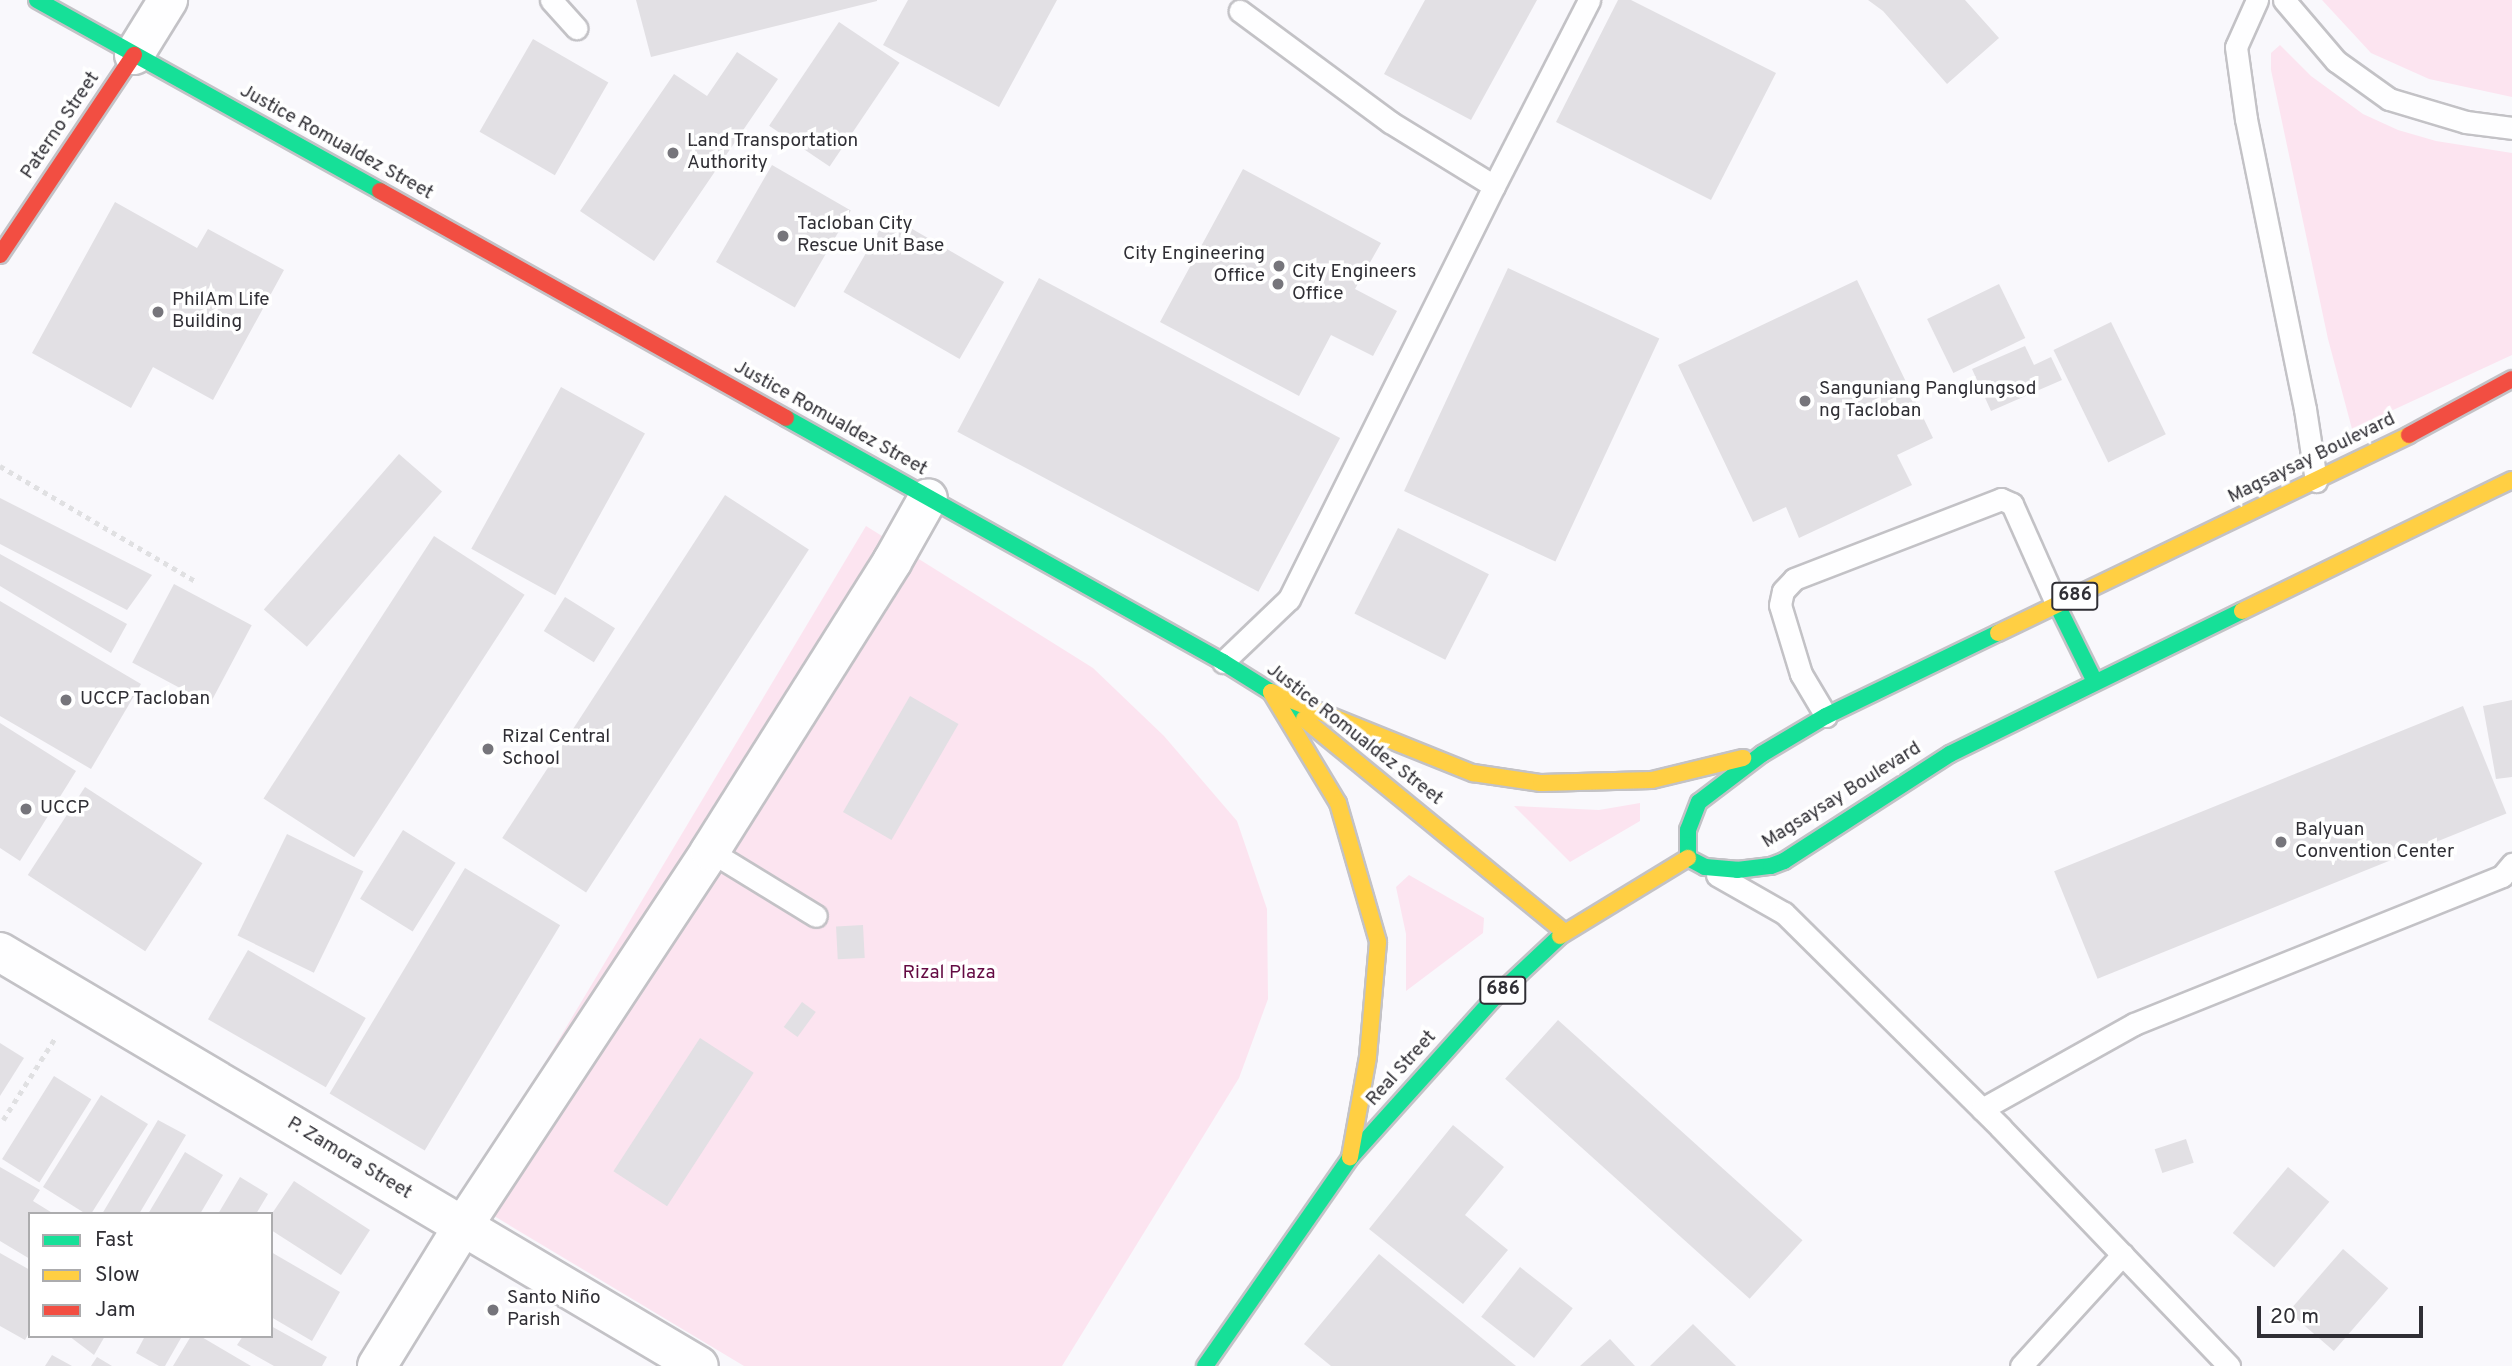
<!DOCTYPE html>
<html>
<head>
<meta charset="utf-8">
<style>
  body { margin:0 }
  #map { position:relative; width:2512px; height:1366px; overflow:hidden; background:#f9f8fc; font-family:Overpass,sans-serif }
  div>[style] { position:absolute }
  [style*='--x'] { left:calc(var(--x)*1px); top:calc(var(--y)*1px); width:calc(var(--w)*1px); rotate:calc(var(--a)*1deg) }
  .green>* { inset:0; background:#fce4f0 }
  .building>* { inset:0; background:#e2e0e4; transform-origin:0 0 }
  .path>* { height:4.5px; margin-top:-2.25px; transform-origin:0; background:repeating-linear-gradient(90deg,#e0e0e2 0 5px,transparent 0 10px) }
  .roads { filter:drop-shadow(2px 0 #c3c2c6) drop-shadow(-2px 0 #c3c2c6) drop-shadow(0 2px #c3c2c6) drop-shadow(0 -2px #c3c2c6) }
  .lane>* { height:21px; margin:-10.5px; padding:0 10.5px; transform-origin:10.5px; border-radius:10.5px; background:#fefeff }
  .street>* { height:38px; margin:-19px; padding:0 19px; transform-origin:19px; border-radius:19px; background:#fefeff }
  .fast>* { height:16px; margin:-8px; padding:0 8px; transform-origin:8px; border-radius:8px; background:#16e098 }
  .slow>* { height:16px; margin:-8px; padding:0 8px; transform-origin:8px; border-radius:8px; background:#ffcf43 }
  .jam>* { height:16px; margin:-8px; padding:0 8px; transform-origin:8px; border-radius:8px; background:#f24e42 }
  .dots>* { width:19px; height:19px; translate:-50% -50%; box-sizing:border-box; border:4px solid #fff; border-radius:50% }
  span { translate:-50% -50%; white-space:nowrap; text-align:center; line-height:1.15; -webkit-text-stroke:7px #fff; paint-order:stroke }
  .shield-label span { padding:2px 5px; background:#fff; border:2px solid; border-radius:5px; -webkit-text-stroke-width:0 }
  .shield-label { font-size:18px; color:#302f35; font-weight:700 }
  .street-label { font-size:19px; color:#302f35 }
  .poi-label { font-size:19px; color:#302f35 }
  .left { translate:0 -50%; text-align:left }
  .right { translate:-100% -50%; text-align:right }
  .park-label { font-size:19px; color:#640a43 }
  .legend { position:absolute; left:28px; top:1212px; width:245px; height:126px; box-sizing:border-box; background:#fff; border:2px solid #acacae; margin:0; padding:9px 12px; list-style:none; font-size:21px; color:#302f35 }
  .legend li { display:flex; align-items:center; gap:14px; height:35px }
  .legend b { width:35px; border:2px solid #acacae }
  .scale { position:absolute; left:2257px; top:1306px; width:166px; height:32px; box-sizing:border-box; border:4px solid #302f35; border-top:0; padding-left:9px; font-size:21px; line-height:24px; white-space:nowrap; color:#302f35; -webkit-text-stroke:5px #fff; paint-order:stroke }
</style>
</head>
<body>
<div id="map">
  <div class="green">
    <div style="clip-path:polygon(2322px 0,2512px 0,2512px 97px,2429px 79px,2371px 53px)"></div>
    <div style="clip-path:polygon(2280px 45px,2311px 76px,2363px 114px,2398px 130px,2436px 141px,2512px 153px,2512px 355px,2352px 429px,2328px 339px,2271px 70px,2271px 53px)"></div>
    <div style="clip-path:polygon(866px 526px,1093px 668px,1164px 736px,1237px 821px,1267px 909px,1268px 999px,1239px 1078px,1062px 1366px,744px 1366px,464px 1198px)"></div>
    <div style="clip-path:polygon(1640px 803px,1640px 821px,1570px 862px,1514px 806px,1599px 810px)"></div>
    <div style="clip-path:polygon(1409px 875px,1484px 918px,1483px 933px,1406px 991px,1406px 934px,1396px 887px)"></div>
  </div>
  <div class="building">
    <div style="clip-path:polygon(636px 0,877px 0,877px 1px,651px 57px)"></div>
    <div style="clip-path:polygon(908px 0,1057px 0,999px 107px,883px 45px)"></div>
    <div style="clip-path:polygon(1425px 0,1537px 0,1471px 120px,1384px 74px)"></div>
    <div style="clip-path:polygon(1618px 0,1631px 0,1776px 73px,1711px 200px,1556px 122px)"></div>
    <div style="clip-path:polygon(1868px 0,1965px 0,1999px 38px,1947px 84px,1883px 11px)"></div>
    <div style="left:839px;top:22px;width:73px;height:125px;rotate:34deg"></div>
    <div style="left:533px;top:39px;width:87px;height:107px;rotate:30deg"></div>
    <div style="clip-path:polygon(737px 52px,778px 79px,654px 261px,580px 211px,674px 74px,707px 96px)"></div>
    <div style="left:772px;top:165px;width:91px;height:112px;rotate:30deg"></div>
    <div style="clip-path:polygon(1243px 169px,1381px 243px,1355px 289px,1397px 311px,1373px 356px,1331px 335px,1299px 396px,1160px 322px)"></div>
    <div style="clip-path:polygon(115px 202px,197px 248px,208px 229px,284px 270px,213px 400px,153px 367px,131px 408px,32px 353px)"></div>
    <div style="left:888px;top:215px;width:134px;height:89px;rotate:30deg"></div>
    <div style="left:1508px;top:268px;width:167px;height:246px;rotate:25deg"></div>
    <div style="left:1039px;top:278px;width:341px;height:174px;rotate:28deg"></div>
    <div style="clip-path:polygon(1857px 280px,1933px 438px,1897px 455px,1912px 485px,1799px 538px,1786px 507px,1753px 522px,1678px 365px)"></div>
    <div style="left:1999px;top:284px;width:60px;height:80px;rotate:64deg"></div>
    <div style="left:2111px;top:322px;width:125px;height:64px;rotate:64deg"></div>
    <div style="clip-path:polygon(2025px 346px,2034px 365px,2051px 357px,2062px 380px,1991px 411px,1972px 369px)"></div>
    <div style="left:561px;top:387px;width:96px;height:185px;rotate:29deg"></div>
    <div style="left:399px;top:454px;width:57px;height:206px;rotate:41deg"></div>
    <div style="left:725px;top:495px;width:100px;height:409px;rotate:33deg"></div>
    <div style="clip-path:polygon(0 498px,152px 575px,127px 610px,0 544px)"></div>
    <div style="left:1398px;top:528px;width:102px;height:96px;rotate:27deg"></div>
    <div style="left:434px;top:536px;width:108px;height:313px;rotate:33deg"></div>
    <div style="clip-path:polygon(0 554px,127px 624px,111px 653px,0 586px)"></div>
    <div style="left:174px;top:584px;width:88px;height:89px;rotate:28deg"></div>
    <div style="left:565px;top:597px;width:59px;height:40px;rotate:32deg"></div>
    <div style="clip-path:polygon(0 601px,141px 684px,91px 769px,0 716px)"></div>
    <div style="left:910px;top:696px;width:56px;height:134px;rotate:30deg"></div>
    <div style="clip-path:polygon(2512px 700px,2512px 777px,2496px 779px,2483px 706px)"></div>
    <div style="left:2463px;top:706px;width:116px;height:441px;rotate:68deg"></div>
    <div style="clip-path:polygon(0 723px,76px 771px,20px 861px,0 848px)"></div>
    <div style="left:85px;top:787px;width:140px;height:105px;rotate:33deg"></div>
    <div style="left:403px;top:830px;width:62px;height:81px;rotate:32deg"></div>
    <div style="left:287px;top:834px;width:85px;height:113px;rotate:26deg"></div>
    <div style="left:465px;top:868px;width:111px;height:263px;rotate:31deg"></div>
    <div style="left:863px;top:925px;width:33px;height:27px;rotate:87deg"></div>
    <div style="left:248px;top:950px;width:136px;height:80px;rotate:30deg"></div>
    <div style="left:802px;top:1002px;width:17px;height:31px;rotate:36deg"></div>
    <div style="left:1558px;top:1020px;width:329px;height:79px;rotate:42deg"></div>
    <div style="left:700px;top:1038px;width:64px;height:159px;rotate:33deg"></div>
    <div style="clip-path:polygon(0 1043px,24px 1058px,0 1096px)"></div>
    <div style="left:54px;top:1076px;width:44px;height:98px;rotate:32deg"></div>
    <div style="clip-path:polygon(101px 1095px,148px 1124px,91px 1214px,86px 1214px,43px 1187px)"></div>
    <div style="clip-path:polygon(158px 1120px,186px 1135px,139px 1214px,102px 1214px)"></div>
    <div style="clip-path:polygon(1453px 1125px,1504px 1167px,1465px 1215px,1508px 1250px,1463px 1304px,1369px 1229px)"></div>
    <div style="left:2186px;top:1139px;width:25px;height:33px;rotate:72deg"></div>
    <div style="clip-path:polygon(185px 1152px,223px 1175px,200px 1214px,148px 1214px)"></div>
    <div style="clip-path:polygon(0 1167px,40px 1190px,33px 1201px,54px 1214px,30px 1214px,30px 1259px,0 1241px)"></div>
    <div style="left:2288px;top:1167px;width:54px;height:86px;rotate:40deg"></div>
    <div style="clip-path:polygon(240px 1177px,268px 1194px,256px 1214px,218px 1214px)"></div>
    <div style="clip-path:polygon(294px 1181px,370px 1230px,341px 1275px,271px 1230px,271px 1215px)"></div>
    <div style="left:2343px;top:1249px;width:60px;height:83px;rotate:41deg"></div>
    <div style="clip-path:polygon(271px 1252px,340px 1292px,312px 1341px,271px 1317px)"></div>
    <div style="clip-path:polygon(0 1253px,30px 1270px,30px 1331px,25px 1340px,0 1326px)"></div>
    <div style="clip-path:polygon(1379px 1254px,1516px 1366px,1331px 1366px,1304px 1344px)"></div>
    <div style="left:1520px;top:1267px;width:67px;height:63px;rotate:38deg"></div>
    <div style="clip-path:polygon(1693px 1324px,1736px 1366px,1650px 1366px)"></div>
    <div style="clip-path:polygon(271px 1326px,327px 1357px,322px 1366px,274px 1366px,237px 1345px,243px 1336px,271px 1336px)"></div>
    <div style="clip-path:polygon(69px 1336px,105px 1336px,94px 1355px)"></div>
    <div style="clip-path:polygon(145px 1336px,177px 1336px,181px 1338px,165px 1366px,159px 1366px,136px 1353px)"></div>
    <div style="clip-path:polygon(191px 1336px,200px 1336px,251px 1366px,173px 1366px)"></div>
    <div style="clip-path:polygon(1610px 1339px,1635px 1366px,1580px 1366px)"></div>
    <div style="clip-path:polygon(52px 1355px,72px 1366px,45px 1366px)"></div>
    <div style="clip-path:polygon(97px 1357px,112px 1366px,91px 1366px)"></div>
  </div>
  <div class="path">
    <div style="--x:0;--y:466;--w:226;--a:30.5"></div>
    <div style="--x:3;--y:1120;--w:97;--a:-57.6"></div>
  </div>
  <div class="roads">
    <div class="lane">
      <div style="--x:551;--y:0;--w:38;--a:48"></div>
      <div style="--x:2257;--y:0;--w:51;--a:114.1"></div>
      <div style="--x:2236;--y:47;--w:73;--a:82.1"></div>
      <div style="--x:2246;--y:119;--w:296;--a:78.5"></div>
      <div style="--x:2305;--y:409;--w:73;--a:81.3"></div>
      <div style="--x:2284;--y:0;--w:80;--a:49.6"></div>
      <div style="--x:2336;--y:61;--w:65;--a:35.6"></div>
      <div style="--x:2389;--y:99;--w:80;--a:16.6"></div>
      <div style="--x:2466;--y:122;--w:46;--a:7.4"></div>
      <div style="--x:1494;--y:186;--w:209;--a:-62.9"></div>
      <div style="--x:1223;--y:662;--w:91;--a:-43.7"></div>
      <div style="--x:1289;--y:599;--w:461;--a:-63.6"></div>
      <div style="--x:1494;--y:186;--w:122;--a:-148.4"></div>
      <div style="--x:1390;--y:122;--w:187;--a:-143.5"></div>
      <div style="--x:1826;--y:716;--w:49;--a:-120.8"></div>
      <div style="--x:1801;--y:674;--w:72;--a:-106.9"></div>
      <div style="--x:1780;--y:605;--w:14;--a:-78"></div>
      <div style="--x:1783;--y:591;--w:16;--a:-47"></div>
      <div style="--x:1794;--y:579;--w:222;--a:-21.1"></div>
      <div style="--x:2001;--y:499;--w:12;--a:24"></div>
      <div style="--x:2012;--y:504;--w:111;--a:66"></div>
      <div style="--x:710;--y:851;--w:124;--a:31.5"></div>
      <div style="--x:1717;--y:875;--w:77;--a:29.6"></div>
      <div style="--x:1784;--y:913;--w:304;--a:44.7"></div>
      <div style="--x:2000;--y:1127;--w:331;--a:46.2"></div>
      <div style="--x:1982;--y:1109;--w:174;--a:-29.2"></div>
      <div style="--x:2134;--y:1024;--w:397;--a:-21.9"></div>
      <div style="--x:2502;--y:876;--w:16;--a:-50"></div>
      <div style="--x:2021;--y:1366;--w:151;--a:-47.7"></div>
    </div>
    <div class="street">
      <div style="--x:134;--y:55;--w:65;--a:-58.3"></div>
      <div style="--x:0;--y:952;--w:812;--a:30.64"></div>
      <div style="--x:377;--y:1366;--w:164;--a:-58.4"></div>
      <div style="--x:463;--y:1226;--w:449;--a:-56.6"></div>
      <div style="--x:710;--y:851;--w:342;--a:-57.8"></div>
      <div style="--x:892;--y:562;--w:73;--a:-60.6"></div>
    </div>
    <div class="fast">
      <div style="--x:37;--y:0;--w:393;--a:29.1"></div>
      <div style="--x:786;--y:418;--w:501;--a:29.18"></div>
      <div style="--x:1223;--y:662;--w:57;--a:32"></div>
      <div style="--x:1271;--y:692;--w:43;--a:39.3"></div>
      <div style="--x:2057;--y:605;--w:86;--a:63.7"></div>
      <div style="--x:1688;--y:858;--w:28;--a:-90"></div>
      <div style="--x:1688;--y:830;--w:30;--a:-69"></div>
      <div style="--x:1699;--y:802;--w:79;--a:-37.3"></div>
      <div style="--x:1762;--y:754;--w:74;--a:-30.7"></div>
      <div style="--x:1826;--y:716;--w:191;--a:-25.8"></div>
      <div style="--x:1688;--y:858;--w:19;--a:28"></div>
      <div style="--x:1705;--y:867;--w:32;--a:5"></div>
      <div style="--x:1737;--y:870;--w:34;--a:-7"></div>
      <div style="--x:1771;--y:866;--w:14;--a:-21"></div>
      <div style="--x:1784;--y:861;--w:197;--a:-32.8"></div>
      <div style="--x:1950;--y:754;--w:325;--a:-26.1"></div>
      <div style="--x:1205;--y:1366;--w:254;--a:-55.1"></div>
      <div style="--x:1350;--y:1158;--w:214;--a:-48"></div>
      <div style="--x:1493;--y:999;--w:92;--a:-43.2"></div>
    </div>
    <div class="slow">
      <div style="--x:2242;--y:611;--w:300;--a:-25.9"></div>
      <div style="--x:1998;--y:633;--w:456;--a:-25.7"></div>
      <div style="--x:1271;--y:692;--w:218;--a:21.9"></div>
      <div style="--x:1473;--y:773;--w:69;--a:8.4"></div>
      <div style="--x:1541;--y:783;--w:111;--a:-1.5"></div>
      <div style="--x:1652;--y:780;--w:94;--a:-13.6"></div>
      <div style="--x:1271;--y:692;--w:130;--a:58.9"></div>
      <div style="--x:1338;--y:803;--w:145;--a:73.9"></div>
      <div style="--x:1378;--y:942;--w:115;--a:95"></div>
      <div style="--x:1368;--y:1057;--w:102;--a:100.2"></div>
      <div style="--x:1304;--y:719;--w:336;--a:39.3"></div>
      <div style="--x:1560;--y:936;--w:150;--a:-31.4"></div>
    </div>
    <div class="jam">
      <div style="--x:380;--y:191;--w:465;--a:29.2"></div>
      <div style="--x:0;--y:255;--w:241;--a:-56.2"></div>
      <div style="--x:2409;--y:435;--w:117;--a:-28.5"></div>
    </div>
  </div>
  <div class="dots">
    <div style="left:673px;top:153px;background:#76757b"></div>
    <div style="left:783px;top:236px;background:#76757b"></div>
    <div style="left:1279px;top:266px;background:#76757b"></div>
    <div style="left:1278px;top:284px;background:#76757b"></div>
    <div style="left:158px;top:312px;background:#76757b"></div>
    <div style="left:1805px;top:401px;background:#76757b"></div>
    <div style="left:66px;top:700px;background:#76757b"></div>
    <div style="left:488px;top:749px;background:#76757b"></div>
    <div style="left:26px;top:809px;background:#76757b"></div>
    <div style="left:2281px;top:842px;background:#76757b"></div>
    <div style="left:493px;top:1310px;background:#76757b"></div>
  </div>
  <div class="shield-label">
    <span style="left:2075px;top:596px">686</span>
    <span style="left:1503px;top:990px">686</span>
  </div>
  <div class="street-label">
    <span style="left:61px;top:126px;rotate:-56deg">Paterno Street</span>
    <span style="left:336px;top:143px;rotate:29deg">Justice Romualdez Street</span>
    <span style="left:830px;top:419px;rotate:29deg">Justice Romualdez Street</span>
    <span style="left:2312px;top:459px;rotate:-26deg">Magsaysay Boulevard</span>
    <span style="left:1354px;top:735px;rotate:38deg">Justice Romualdez Street</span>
    <span style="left:1842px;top:796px;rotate:-32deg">Magsaysay Boulevard</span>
    <span style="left:1402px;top:1069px;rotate:-48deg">Real Street</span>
    <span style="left:349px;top:1159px;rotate:31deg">P. Zamora Street</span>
  </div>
  <div class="poi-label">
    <span class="left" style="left:687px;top:153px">Land Transportation<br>Authority</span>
    <span class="left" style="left:797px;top:236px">Tacloban City<br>Rescue Unit Base</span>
    <span class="right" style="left:1265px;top:266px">City Engineering<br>Office</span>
    <span class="left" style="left:1292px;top:284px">City Engineers<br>Office</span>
    <span class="left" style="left:172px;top:312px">PhilAm Life<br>Building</span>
    <span class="left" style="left:1819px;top:401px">Sanguniang Panglungsod<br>ng Tacloban</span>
    <span class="left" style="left:80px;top:700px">UCCP Tacloban</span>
    <span class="left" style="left:502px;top:749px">Rizal Central<br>School</span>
    <span class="left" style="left:40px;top:809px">UCCP</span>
    <span class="left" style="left:2295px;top:842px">Balyuan<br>Convention Center</span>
    <span class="left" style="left:507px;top:1310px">Santo Niño<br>Parish</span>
  </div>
  <div class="park-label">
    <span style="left:949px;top:974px">Rizal Plaza</span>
  </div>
  <ul class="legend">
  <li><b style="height:9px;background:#16e098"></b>Fast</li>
  <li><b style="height:9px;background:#ffcf43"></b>Slow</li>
  <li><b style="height:9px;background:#f24e42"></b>Jam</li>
  </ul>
  <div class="scale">20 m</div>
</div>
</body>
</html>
